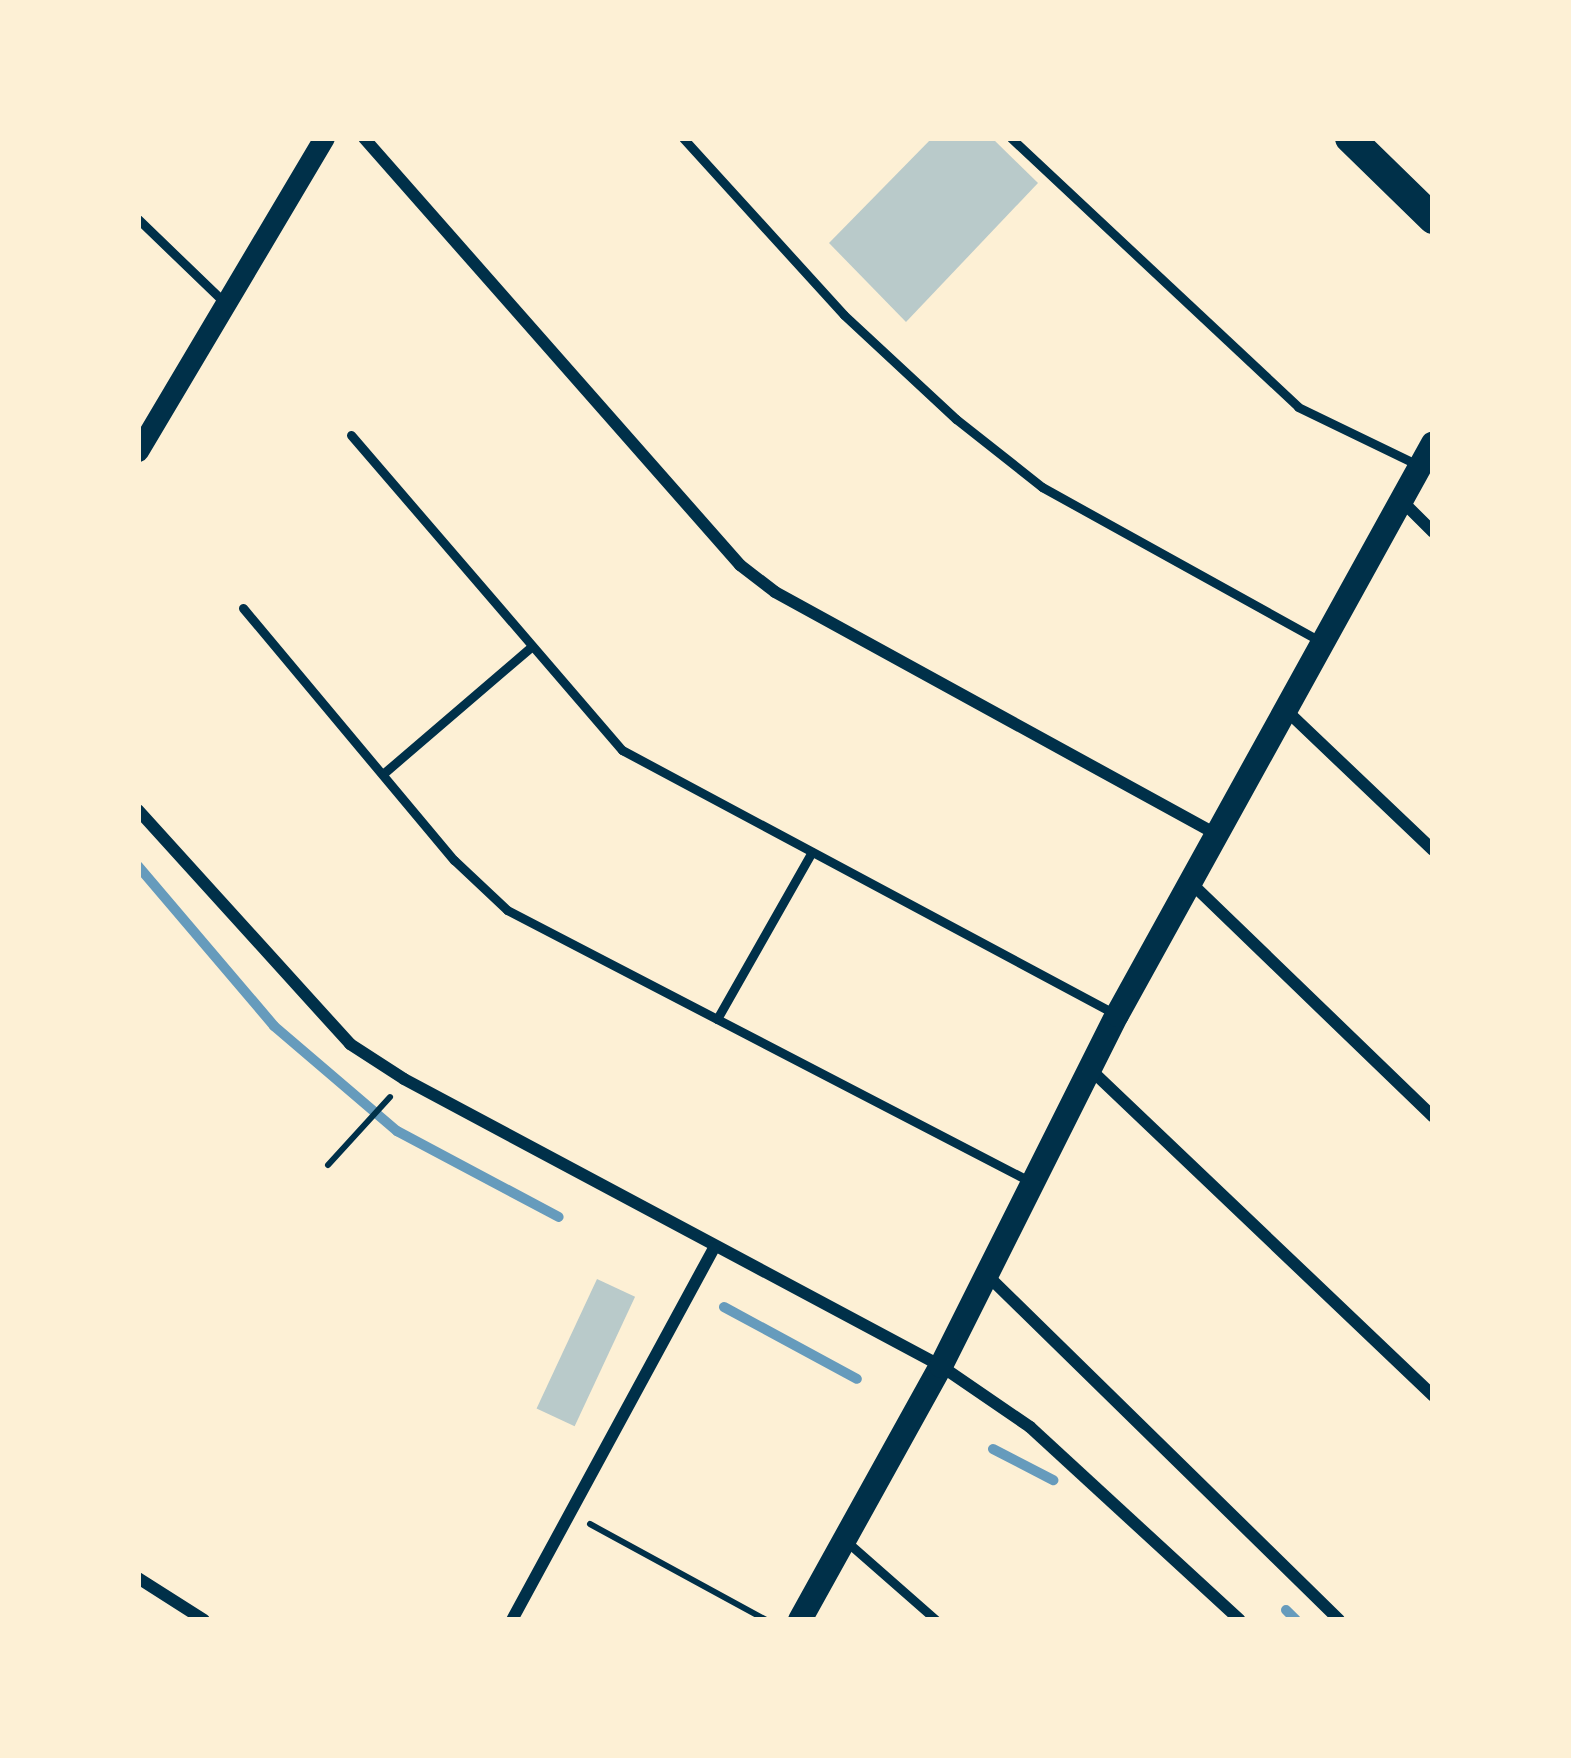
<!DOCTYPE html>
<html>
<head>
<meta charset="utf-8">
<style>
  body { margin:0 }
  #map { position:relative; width:1571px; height:1758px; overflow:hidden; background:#fdf0d5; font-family:"Noto Serif",serif }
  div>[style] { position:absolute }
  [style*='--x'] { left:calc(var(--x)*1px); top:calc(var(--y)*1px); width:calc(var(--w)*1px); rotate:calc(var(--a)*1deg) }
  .green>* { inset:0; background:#b9caca; transform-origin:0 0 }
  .stream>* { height:10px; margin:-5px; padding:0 5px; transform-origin:5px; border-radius:5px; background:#669bbc }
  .path>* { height:6px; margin:-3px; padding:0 3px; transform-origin:3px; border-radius:3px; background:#003049 }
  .service>* { height:9px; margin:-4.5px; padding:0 4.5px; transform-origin:4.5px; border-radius:4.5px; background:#003049 }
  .minor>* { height:12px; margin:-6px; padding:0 6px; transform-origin:6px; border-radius:6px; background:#003049 }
  .tertiary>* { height:21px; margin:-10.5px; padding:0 10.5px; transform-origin:10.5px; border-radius:10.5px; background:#003049 }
  .secondary>* { height:24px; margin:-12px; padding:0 12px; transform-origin:12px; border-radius:12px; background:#003049 }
  .primary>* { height:30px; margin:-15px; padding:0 15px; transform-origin:15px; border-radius:15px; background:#003049 }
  span { translate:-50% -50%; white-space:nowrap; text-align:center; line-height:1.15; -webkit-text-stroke:12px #fdf0d5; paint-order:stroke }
  .frame { position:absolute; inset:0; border:141px solid #fdf0d5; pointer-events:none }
</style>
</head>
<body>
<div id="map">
  <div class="green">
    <div style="clip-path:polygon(932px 138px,992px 138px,1038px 183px,906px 322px,829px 243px)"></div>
    <div style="left:597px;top:1279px;width:42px;height:143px;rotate:25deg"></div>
  </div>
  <div class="stream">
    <div style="--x:138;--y:866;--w:210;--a:49.6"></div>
    <div style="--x:274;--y:1026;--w:162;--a:40.5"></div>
    <div style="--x:397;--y:1131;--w:183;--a:28"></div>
    <div style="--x:724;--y:1307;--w:151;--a:28.4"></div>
    <div style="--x:993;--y:1449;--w:68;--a:27.3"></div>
    <div style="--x:1286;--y:1610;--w:14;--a:45"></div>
  </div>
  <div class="path">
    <div style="--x:328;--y:1165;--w:92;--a:-47.6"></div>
    <div style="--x:590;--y:1524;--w:200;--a:28.6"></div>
  </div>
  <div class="service">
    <div style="--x:683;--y:138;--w:239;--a:47.7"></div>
    <div style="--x:844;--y:315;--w:153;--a:42.9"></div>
    <div style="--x:956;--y:419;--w:110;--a:38.3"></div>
    <div style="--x:1042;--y:487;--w:318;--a:29"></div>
    <div style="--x:1011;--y:138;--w:393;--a:43.1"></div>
    <div style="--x:1298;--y:407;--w:131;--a:25.8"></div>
    <div style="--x:138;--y:219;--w:120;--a:44"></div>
    <div style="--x:351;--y:435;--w:416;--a:49.3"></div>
    <div style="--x:622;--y:750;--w:561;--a:28.16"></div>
    <div style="--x:243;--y:608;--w:329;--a:50.1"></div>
    <div style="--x:454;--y:860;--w:73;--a:43.3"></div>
    <div style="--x:507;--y:910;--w:590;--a:27.43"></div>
    <div style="--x:384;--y:773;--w:194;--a:-40.6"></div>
    <div style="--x:717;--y:1019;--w:192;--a:-60.4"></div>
    <div style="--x:846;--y:1541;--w:120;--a:41.3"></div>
  </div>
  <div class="minor">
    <div style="--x:364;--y:138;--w:569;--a:48.63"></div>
    <div style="--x:740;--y:565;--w:44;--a:37.6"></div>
    <div style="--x:775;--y:592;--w:503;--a:28.76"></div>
    <div style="--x:1402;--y:501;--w:44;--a:45"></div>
    <div style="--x:1288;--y:712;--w:200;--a:43.6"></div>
    <div style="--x:138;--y:810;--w:316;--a:47.8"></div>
    <div style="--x:350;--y:1044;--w:64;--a:32.9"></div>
    <div style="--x:404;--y:1079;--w:609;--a:28.12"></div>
    <div style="--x:941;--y:1366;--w:108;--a:34.4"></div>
    <div style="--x:1030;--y:1427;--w:285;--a:42.6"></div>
    <div style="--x:1190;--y:882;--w:338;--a:44"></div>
    <div style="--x:1090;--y:1069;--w:474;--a:43.6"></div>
    <div style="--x:987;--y:1275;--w:493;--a:44.4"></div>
    <div style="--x:138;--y:1578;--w:78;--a:32.5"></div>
    <div style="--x:512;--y:1620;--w:423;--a:-61.5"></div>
  </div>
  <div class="tertiary">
    <div style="--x:138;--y:451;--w:364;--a:-59.3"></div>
  </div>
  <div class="secondary">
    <div style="--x:800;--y:1620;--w:291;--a:-61"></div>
    <div style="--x:941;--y:1366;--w:393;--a:-63.4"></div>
    <div style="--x:1117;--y:1015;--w:653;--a:-61.08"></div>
  </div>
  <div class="primary">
    <div style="--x:1350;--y:138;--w:116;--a:44.3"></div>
  </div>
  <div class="frame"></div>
</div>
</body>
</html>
